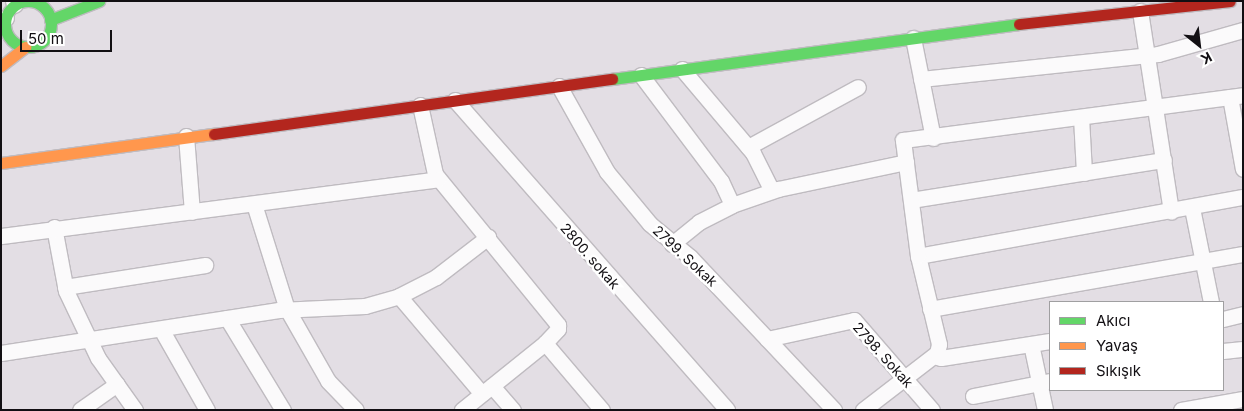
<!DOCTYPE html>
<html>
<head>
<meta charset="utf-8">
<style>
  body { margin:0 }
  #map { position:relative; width:1244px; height:411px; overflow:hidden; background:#e3dee4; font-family:Inter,sans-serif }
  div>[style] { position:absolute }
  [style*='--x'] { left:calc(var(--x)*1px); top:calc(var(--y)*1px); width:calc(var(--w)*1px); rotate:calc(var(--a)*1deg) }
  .roads { filter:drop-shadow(1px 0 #bfbbc0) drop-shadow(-1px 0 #bfbbc0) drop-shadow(0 1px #bfbbc0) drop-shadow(0 -1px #bfbbc0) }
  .street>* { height:15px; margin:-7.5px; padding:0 7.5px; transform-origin:7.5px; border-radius:7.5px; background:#fbfafb }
  .fast>* { height:11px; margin:-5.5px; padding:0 5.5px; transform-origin:5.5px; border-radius:5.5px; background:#63d668 }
  .fast>.ring { margin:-5.5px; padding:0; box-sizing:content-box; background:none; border:11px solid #63d668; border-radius:50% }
  .slow>* { height:11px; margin:-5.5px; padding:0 5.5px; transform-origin:5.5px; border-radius:5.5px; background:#ff974d }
  .jam>* { height:11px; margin:-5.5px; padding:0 5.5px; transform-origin:5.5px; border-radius:5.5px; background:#b3261e }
  span { translate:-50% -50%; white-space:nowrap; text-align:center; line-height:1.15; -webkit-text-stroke:5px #fff; paint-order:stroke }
  .street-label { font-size:14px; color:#120f13 }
  .frame { position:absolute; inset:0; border:2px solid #120f13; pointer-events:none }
  .legend { position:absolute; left:1049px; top:301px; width:175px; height:90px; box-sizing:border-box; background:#fff; border:1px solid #a09fa1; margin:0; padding:6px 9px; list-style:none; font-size:15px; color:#120f13 }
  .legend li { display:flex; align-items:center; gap:10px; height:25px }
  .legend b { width:25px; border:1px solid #a09fa1 }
  .north { position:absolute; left:1174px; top:20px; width:50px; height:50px; -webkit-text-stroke:4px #fff; paint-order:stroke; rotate:151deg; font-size:14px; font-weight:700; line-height:20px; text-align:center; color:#120f13 }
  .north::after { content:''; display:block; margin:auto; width:18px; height:22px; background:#120f13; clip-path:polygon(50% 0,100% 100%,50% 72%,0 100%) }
  .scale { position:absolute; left:20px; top:30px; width:92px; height:22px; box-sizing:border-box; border:2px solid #120f13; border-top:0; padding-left:6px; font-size:15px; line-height:18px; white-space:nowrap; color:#120f13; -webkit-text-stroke:4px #fff; paint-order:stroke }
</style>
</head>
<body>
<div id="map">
  <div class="roads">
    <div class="street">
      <div style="--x:13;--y:1;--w:4;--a:63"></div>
      <div style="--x:1140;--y:11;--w:203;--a:81.2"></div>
      <div style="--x:1;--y:19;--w:5;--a:-11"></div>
      <div style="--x:913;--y:38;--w:102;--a:78.7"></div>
      <div style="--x:682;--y:69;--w:110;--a:49.8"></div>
      <div style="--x:753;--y:153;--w:42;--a:63.4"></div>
      <div style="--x:641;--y:75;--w:133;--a:53"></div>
      <div style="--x:721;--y:181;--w:26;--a:65"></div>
      <div style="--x:921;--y:79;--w:238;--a:-6"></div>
      <div style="--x:1158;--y:54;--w:88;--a:-15.8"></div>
      <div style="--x:559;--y:86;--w:98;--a:60.8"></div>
      <div style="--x:607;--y:172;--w:67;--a:50.4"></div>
      <div style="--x:650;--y:224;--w:52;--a:39.5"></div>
      <div style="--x:690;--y:257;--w:210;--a:46.7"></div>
      <div style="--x:1230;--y:97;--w:73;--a:79.8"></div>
      <div style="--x:455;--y:100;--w:412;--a:48.7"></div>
      <div style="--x:420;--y:105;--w:71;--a:77.7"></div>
      <div style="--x:435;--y:174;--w:195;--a:50.8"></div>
      <div style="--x:558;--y:325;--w:4;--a:90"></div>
      <div style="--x:558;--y:329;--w:19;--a:133"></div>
      <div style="--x:545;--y:343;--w:107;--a:141.1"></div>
      <div style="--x:1081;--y:117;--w:56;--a:86.9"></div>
      <div style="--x:186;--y:136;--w:76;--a:85.5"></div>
      <div style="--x:748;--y:147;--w:125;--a:-28.6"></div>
      <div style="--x:911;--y:200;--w:256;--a:-9"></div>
      <div style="--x:254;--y:204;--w:110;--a:72.6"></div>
      <div style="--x:287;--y:309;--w:83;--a:60.3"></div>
      <div style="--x:328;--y:381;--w:40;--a:46"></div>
      <div style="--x:1192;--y:208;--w:96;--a:78.6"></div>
      <div style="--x:54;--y:227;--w:65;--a:79.4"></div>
      <div style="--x:66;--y:291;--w:74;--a:64.5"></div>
      <div style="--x:98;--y:358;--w:64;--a:54.6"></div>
      <div style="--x:1;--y:236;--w:441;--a:-7.4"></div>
      <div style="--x:672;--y:244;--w:35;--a:-39"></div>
      <div style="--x:699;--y:222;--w:37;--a:-27"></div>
      <div style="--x:732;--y:205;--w:49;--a:-19.2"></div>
      <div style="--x:778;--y:189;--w:131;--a:-11.9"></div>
      <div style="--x:918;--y:256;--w:330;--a:-10.3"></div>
      <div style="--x:65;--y:287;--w:142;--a:-8.9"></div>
      <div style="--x:399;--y:296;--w:128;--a:49.7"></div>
      <div style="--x:930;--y:309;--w:318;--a:-10"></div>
      <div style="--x:227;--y:318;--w:108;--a:58.7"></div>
      <div style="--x:1223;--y:319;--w:21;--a:-14"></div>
      <div style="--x:161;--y:329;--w:93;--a:60.4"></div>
      <div style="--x:767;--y:339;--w:89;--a:-12.3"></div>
      <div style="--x:854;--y:320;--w:119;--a:49.1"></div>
      <div style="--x:545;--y:343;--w:88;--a:49.6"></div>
      <div style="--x:1031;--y:344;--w:67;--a:78"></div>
      <div style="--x:1223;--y:351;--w:20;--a:-6"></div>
      <div style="--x:1;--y:353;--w:281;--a:-8.8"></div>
      <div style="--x:279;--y:310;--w:86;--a:-2.7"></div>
      <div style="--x:365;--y:306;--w:35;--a:-16"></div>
      <div style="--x:399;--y:296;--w:42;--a:-27.2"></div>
      <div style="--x:436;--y:277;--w:66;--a:-37.6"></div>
      <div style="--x:934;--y:356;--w:7;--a:16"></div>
      <div style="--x:941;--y:358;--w:110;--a:-8.9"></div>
      <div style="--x:492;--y:386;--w:32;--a:49"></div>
      <div style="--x:973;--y:396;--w:78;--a:-11"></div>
      <div style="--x:80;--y:410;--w:45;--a:-35.1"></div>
      <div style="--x:863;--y:410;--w:93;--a:-37.6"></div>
      <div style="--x:937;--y:353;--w:9;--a:-77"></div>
      <div style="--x:939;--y:344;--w:90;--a:-103.4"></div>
      <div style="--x:918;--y:256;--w:117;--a:-97.4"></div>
      <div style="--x:903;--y:140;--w:343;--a:-7.5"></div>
      <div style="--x:1181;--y:410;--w:63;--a:-10.1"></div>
    </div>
    <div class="fast">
      <div class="ring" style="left:5px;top:1px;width:35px;height:35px"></div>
      <div style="--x:50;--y:20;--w:53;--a:-21.2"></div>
      <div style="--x:612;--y:79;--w:411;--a:-7.7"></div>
    </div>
    <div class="slow">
      <div style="--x:1;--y:66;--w:31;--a:-38"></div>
      <div style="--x:1;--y:163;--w:215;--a:-7.8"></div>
    </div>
    <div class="jam">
      <div style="--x:1019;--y:24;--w:212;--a:-6.2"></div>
      <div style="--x:214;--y:134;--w:402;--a:-7.9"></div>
    </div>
  </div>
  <div class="street-label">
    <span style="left:590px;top:256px;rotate:49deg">2800. sokak</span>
    <span style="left:685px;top:256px;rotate:43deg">2799. Sokak</span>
    <span style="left:883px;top:355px;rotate:48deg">2798. Sokak</span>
  </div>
  <div class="frame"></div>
  <ul class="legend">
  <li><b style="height:6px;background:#63d668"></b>Akıcı</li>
  <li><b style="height:6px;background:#ff974d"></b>Yavaş</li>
  <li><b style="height:6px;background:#b3261e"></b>Sıkışık</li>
  </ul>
  <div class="north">K</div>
  <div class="scale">50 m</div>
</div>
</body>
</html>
